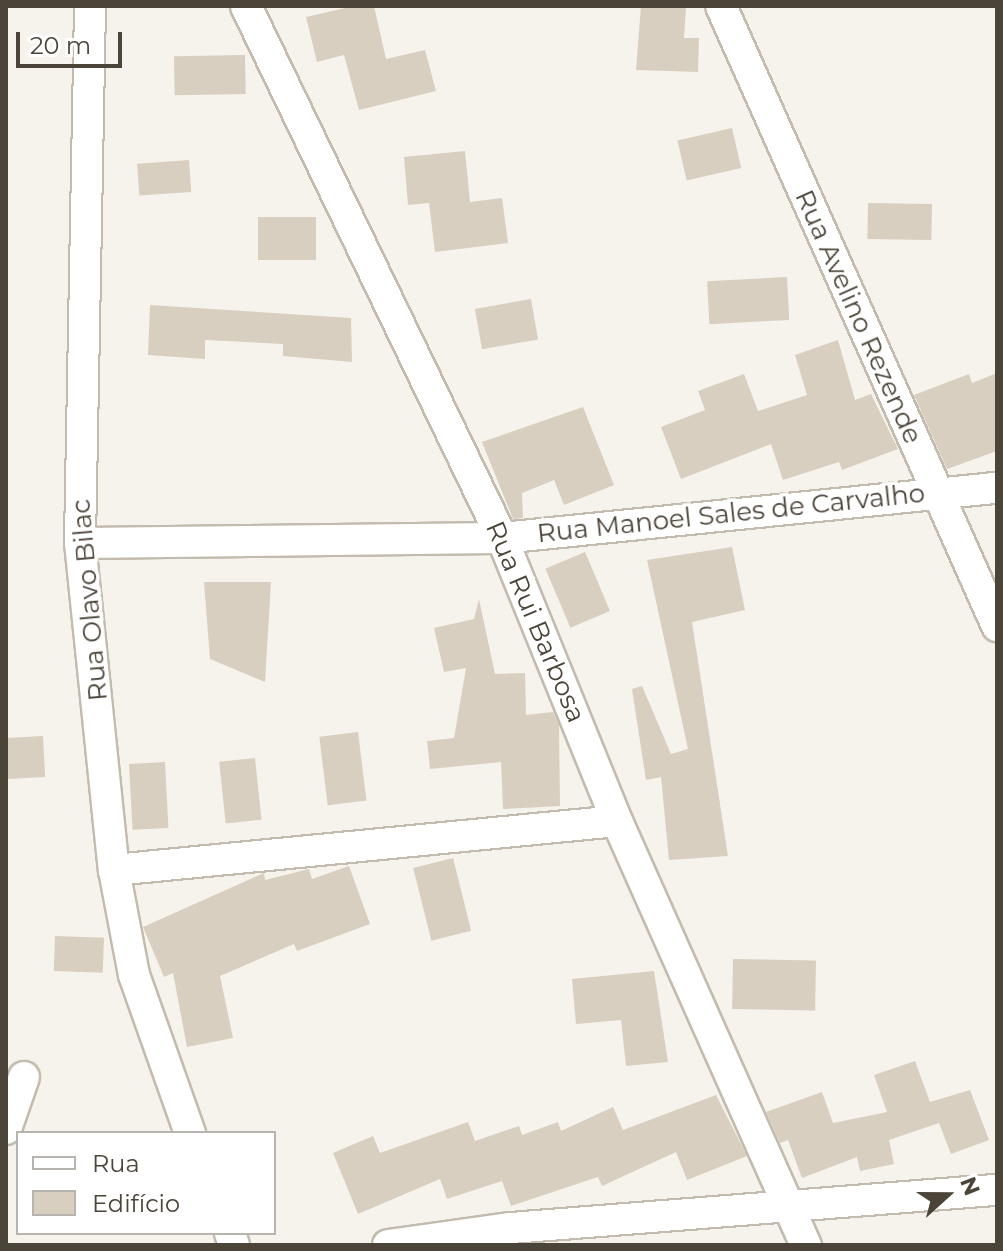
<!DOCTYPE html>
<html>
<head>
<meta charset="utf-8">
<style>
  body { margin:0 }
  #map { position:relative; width:1003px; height:1251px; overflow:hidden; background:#f6f3ec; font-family:Montserrat,sans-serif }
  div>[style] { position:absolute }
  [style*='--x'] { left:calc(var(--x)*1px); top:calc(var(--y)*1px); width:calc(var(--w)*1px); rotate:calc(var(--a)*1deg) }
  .building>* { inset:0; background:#d8cfc1; transform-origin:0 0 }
  .roads { filter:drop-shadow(2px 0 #c2bbae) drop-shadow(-2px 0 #c2bbae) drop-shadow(0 2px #c2bbae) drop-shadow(0 -2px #c2bbae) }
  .minor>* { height:30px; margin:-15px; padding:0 15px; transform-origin:15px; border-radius:15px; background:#fff }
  span { translate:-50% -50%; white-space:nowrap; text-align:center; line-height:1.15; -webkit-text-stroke:7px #fff; paint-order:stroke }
  .street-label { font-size:26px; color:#4b4439 }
  .frame { position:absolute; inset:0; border:8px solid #4b4439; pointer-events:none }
  .legend { position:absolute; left:16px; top:1131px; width:260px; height:104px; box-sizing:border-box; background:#fff; border:2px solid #b7b4b0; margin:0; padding:10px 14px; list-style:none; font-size:24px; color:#4b4439 }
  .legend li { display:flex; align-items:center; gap:16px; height:40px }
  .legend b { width:40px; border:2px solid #b7b4b0 }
  .north { position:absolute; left:907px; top:1155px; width:80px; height:80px; -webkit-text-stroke:6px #fff; paint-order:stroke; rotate:69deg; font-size:22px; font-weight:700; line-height:32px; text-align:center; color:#4b4439 }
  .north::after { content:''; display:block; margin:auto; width:28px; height:36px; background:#4b4439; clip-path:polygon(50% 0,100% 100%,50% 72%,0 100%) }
  .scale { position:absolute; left:16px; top:32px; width:106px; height:36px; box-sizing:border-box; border:4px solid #4b4439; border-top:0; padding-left:10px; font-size:24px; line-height:28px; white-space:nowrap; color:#4b4439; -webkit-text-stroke:6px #fff; paint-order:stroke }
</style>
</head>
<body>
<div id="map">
  <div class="building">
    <div style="clip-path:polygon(354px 6px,374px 6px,386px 59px,425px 50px,436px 91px,359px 110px,344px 55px,317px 62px,306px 17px)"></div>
    <div style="clip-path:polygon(641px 6px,686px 6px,684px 38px,699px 38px,698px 72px,636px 70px)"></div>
    <div style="left:245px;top:55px;width:39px;height:71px;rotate:89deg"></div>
    <div style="left:732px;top:128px;width:41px;height:56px;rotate:77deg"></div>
    <div style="clip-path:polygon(465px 151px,470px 202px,502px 198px,508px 243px,435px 252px,429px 203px,408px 205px,404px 157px)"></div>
    <div style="left:189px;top:160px;width:32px;height:52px;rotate:86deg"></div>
    <div style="left:868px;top:203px;width:64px;height:36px;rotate:1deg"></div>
    <div style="left:258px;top:217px;width:58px;height:43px"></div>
    <div style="left:787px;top:277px;width:43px;height:80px;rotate:87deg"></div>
    <div style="left:531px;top:299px;width:41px;height:57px;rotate:80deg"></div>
    <div style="clip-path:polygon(150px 305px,351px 318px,352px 362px,283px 356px,283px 344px,205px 340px,205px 359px,148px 355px)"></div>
    <div style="clip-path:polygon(838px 340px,855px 400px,871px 394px,898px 449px,842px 470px,839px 462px,783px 480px,771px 444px,681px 479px,661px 427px,705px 410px,698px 391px,744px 374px,758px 411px,807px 395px,795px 355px)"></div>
    <div style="clip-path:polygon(997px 373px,997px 451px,947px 469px,914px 395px,969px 374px,972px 383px)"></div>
    <div style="clip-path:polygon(583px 407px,614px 485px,564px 505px,554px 480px,522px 493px,523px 518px,513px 519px,482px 442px)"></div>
    <div style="clip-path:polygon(732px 547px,745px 610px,692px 622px,728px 856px,669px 860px,661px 777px,646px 780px,632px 689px,642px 686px,671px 754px,688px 749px,647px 560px)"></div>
    <div style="left:585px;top:552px;width:64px;height:43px;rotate:67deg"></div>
    <div style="clip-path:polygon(204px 582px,271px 582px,265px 682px,210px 659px)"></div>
    <div style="clip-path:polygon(479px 599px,495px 674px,525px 673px,526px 715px,553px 712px,559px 725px,560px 806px,503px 809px,501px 762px,430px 769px,427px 741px,454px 738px,466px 668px,444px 672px,434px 628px,474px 619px)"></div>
    <div style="left:358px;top:732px;width:69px;height:39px;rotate:83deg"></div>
    <div style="left:43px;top:736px;width:41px;height:37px;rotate:87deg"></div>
    <div style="left:255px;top:758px;width:62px;height:36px;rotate:84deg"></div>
    <div style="left:165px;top:762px;width:66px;height:36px;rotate:87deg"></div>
    <div style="left:453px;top:858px;width:75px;height:41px;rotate:76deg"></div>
    <div style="clip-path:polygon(349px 866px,370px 924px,297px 951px,294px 944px,220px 976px,233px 1038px,187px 1047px,173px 973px,164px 977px,143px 927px,264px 873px,265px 880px,309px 869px,312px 879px)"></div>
    <div style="left:55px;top:936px;width:49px;height:35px;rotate:2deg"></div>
    <div style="left:733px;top:959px;width:83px;height:50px;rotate:1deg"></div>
    <div style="clip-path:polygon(654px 971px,668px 1062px,626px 1066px,621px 1020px,576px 1024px,572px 979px)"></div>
    <div style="clip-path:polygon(915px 1061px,930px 1102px,970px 1090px,989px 1140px,951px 1154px,939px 1123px,889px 1140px,894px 1164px,860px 1171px,857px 1157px,802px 1178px,788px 1140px,780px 1143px,766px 1112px,822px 1092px,833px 1123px,887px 1112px,874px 1075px)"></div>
    <div style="clip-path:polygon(716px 1095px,747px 1156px,687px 1180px,676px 1152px,602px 1186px,598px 1177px,511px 1206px,502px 1181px,447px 1199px,440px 1179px,358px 1214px,333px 1153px,373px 1136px,380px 1153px,468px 1122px,475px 1141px,519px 1126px,522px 1135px,558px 1122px,561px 1131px,613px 1107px,623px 1130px)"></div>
  </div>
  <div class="roads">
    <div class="minor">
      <div style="--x:90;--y:6;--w:537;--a:91.07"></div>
      <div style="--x:80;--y:543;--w:329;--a:84.1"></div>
      <div style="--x:114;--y:870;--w:107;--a:79.2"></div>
      <div style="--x:134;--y:975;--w:168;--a:70.5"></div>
      <div style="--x:246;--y:6;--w:590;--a:64.3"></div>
      <div style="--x:502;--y:538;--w:305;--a:67.9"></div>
      <div style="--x:617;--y:821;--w:464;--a:66"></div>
      <div style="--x:721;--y:6;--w:679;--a:66"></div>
      <div style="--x:80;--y:543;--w:422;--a:-0.7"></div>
      <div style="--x:502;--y:538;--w:498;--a:-5.8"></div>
      <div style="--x:114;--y:870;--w:505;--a:-5.56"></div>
      <div style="--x:6;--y:1129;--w:55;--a:-70.9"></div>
      <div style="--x:230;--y:1233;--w:13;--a:72"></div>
      <div style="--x:388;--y:1245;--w:124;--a:-7.9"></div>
      <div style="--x:511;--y:1228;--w:487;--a:-4.5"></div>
    </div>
  </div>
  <div class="street-label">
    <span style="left:858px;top:317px;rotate:66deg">Rua Avelino Rezende</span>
    <span style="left:731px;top:514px;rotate:-6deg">Rua Manoel Sales de Carvalho</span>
    <span style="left:90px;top:600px;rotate:-95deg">Rua Olavo Bilac</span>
    <span style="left:535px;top:622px;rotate:67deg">Rua Rui Barbosa</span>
  </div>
  <div class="frame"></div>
  <ul class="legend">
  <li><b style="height:10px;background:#fff"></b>Rua</li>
  <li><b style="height:22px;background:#d8cfc1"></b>Edifício</li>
  </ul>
  <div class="north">N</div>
  <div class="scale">20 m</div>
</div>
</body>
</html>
